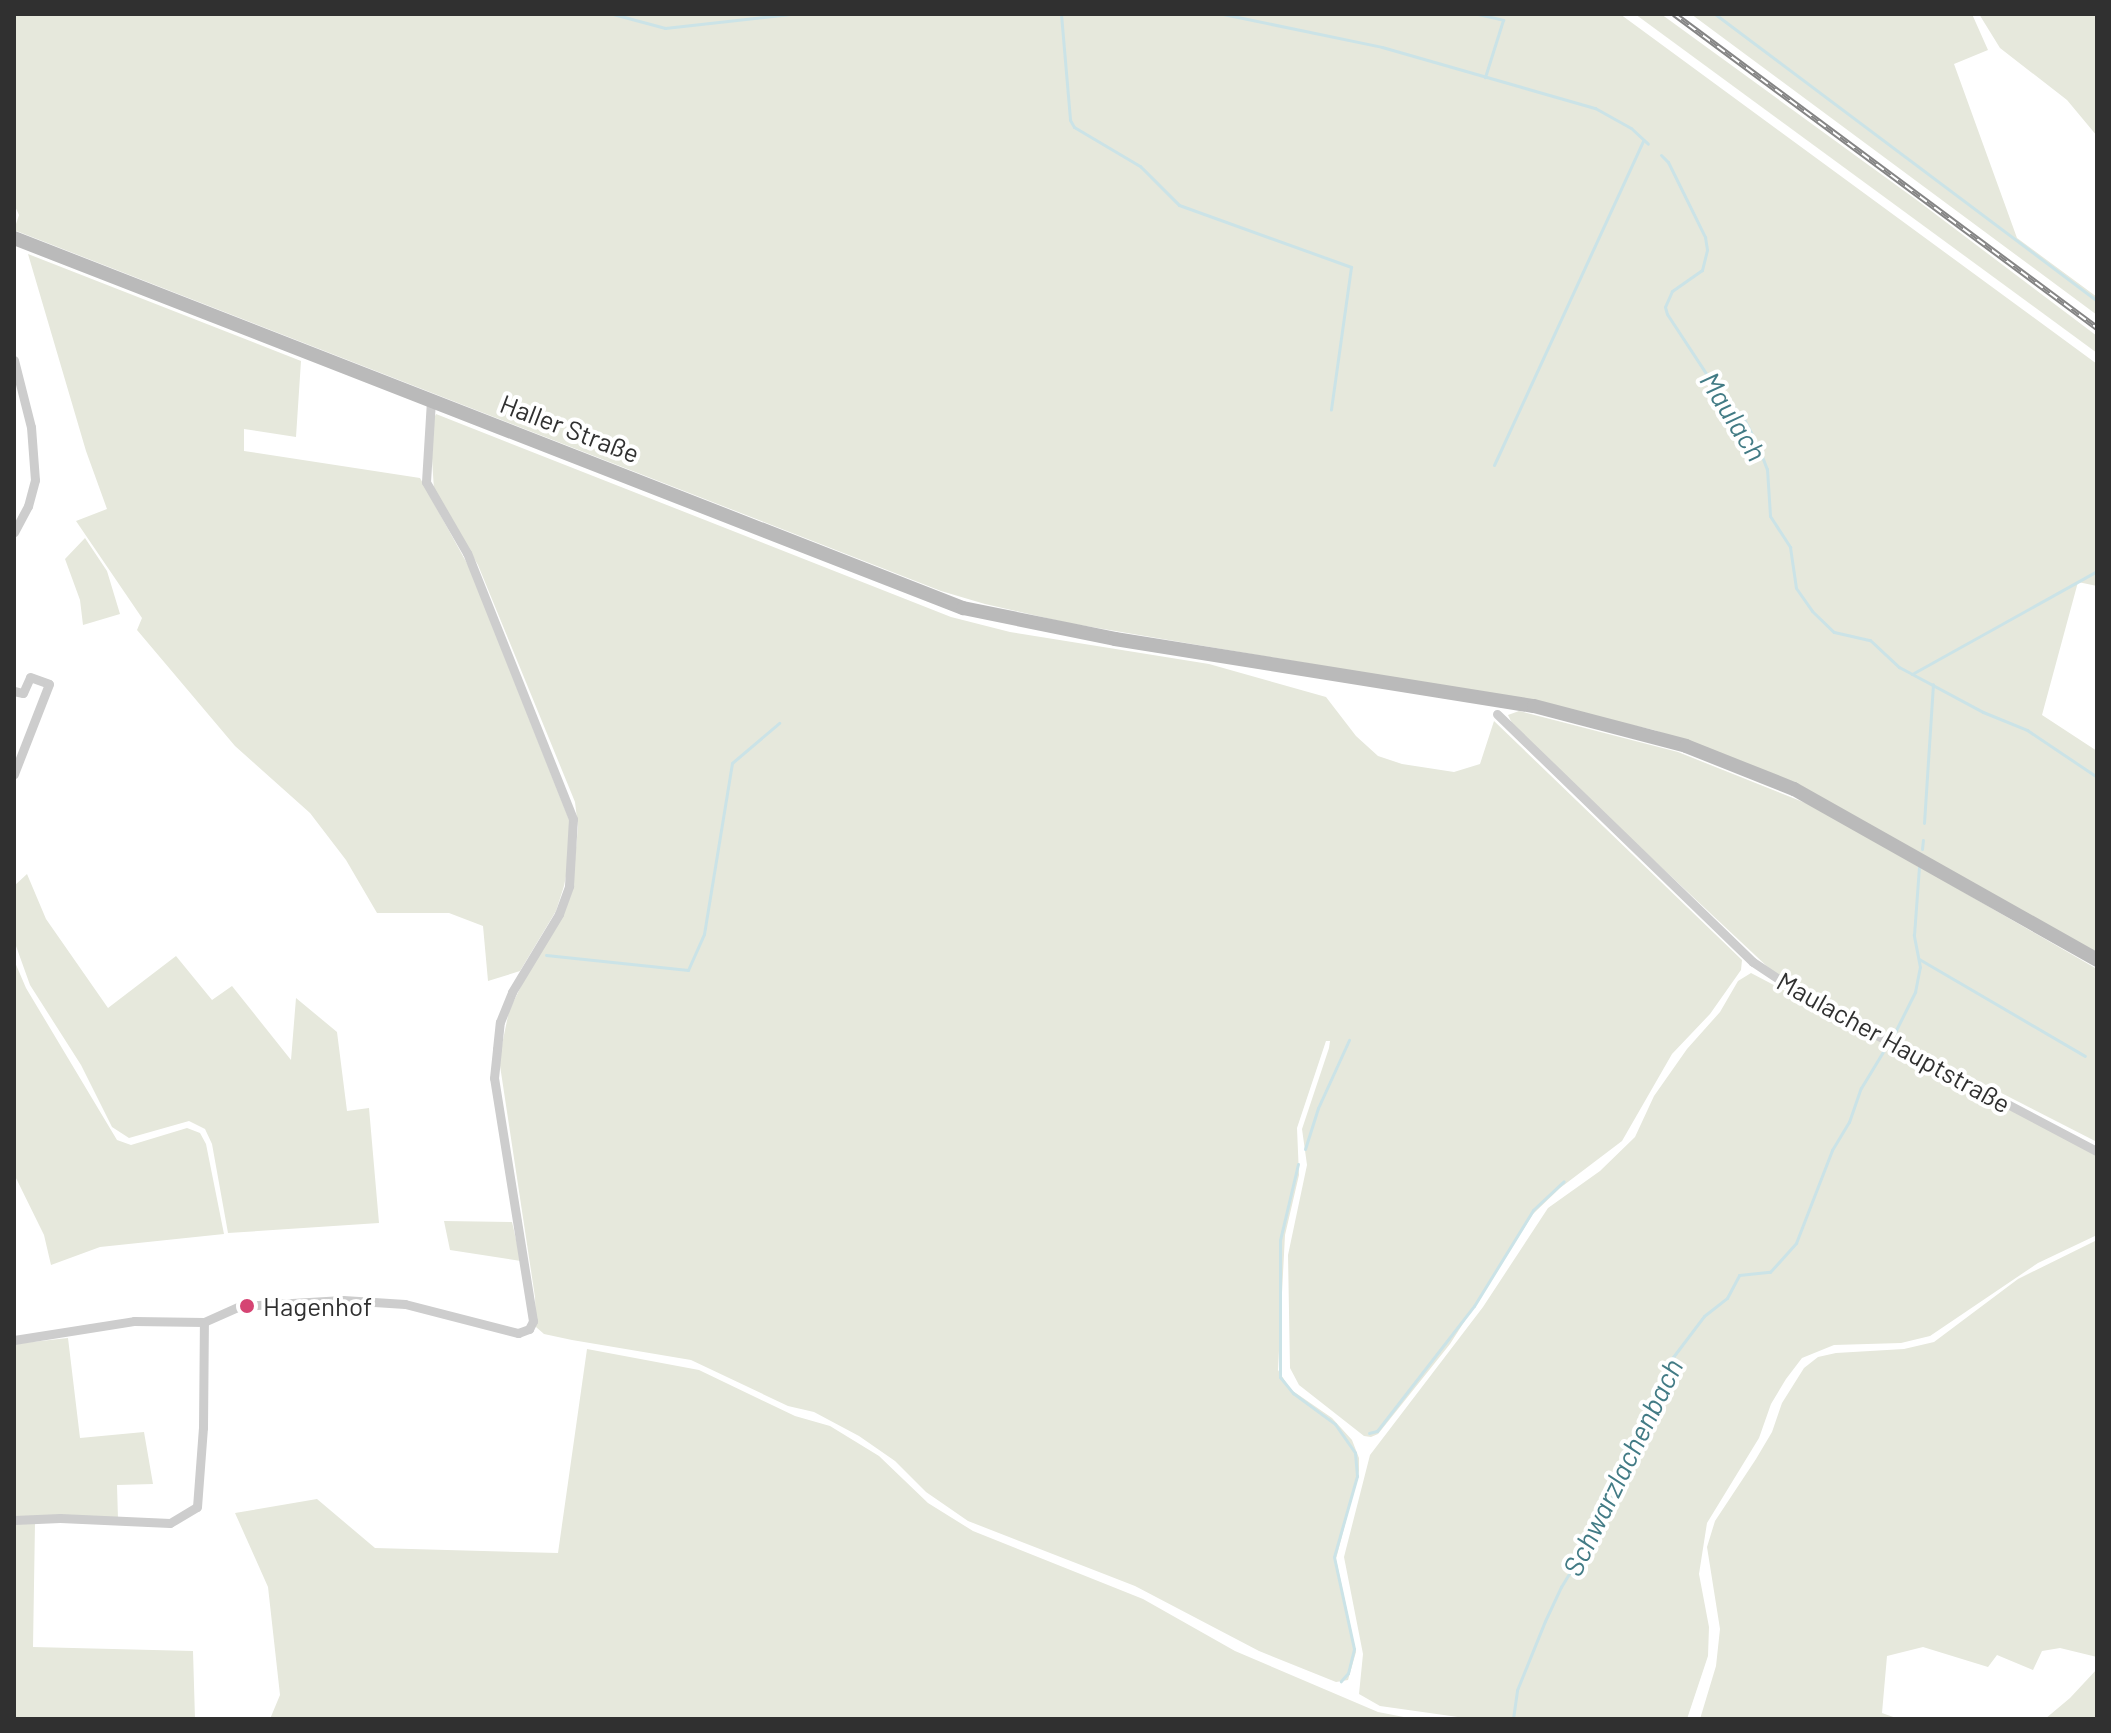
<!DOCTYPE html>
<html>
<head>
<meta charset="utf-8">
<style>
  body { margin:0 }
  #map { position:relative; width:2111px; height:1733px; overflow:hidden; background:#fff; font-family:Barlow,sans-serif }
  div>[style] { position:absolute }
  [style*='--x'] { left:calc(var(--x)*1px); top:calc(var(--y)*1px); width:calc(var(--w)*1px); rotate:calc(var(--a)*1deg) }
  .green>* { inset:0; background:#e6e8dc }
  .stream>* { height:3px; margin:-1.5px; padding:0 1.5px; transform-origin:1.5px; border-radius:1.5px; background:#cbe3e7 }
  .street>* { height:9px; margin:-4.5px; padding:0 4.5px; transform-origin:4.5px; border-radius:4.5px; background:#cdcdcd }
  .secondary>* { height:14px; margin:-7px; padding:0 7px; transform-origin:7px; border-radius:7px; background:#bababa }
  .rail>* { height:6px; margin-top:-3px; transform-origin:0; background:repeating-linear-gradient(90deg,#fff 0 9px,#858585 0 18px); box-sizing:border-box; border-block:2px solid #858585 }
  .dots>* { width:22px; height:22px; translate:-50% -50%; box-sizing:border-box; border:4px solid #fff; border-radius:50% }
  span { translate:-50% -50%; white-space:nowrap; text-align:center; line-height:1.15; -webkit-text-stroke:8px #fff; paint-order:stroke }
  .street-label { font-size:26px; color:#303030 }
  .poi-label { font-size:26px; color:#303030 }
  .left { translate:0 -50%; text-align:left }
  .water-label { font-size:28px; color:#427b85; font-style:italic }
  .frame { position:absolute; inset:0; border:16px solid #303030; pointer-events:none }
</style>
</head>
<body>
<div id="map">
  <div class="green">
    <div style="clip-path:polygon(14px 14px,1620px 14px,2097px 364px,2097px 586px,2078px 582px,2042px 715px,2097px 751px,2097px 955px,1733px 758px,1654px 730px,1507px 697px,1068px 623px,985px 604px,941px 591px,14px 230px,19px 215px,14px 204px)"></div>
    <div style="clip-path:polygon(1635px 14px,1661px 14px,1918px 201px,2097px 336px,2097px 353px)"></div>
    <div style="clip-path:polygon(1691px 14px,1972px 14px,1988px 50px,1954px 64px,2017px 238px,2097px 297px,2097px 315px)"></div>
    <div style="clip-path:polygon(1979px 14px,2097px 14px,2097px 136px,2067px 100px,2000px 48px)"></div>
    <div style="clip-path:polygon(28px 254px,301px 361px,296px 437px,244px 429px,244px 451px,420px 478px,469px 567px,570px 822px,570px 856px,564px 886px,556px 911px,520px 971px,488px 981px,483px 926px,449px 913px,377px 913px,346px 860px,310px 813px,235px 746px,137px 630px,142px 618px,76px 521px,107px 509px,86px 451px)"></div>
    <div style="clip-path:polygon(436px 414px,951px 617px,1010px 632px,1209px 664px,1326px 697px,1356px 736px,1378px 756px,1402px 764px,1454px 772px,1480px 764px,1494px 721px,1742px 960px,1741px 970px,1710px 1014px,1672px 1054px,1622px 1141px,1560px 1188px,1533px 1214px,1450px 1344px,1378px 1434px,1371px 1437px,1364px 1436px,1299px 1385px,1290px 1368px,1288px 1255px,1307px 1165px,1302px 1129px,1329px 1048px,1330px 1041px,1326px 1041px,1297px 1128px,1299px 1175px,1285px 1235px,1278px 1370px,1290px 1389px,1332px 1418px,1352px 1440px,1359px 1458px,1359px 1471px,1336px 1559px,1356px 1652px,1348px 1680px,1336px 1682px,1259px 1651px,1135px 1586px,968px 1521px,926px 1492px,895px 1461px,859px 1436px,814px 1412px,788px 1406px,691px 1360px,572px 1340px,544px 1334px,536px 1327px,535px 1297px,499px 1059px,509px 1011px,573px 879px,578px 827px,575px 802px,478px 565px,434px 490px,430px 427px)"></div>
    <div style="clip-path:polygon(85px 538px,107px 571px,120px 614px,83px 625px,80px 600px,65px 559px)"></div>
    <div style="clip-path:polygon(1519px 711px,1678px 752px,1818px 808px,2097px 969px,2097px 1142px,1826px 1003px,1772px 971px,1516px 731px,1508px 715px)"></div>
    <div style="clip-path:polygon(27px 874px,46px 919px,108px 1008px,176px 956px,212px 1000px,232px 986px,291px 1060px,296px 998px,337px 1032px,347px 1111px,369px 1108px,379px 1223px,228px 1233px,212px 1144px,205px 1129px,189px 1121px,129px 1138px,112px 1127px,81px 1065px,30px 985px,16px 946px,14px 886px)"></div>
    <div style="clip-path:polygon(14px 960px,26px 988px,117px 1140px,131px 1145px,187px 1128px,200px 1133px,206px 1144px,224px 1234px,100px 1247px,51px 1265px,44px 1235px,14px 1174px)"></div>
    <div style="clip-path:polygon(1751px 973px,2097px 1154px,2097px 1235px,2038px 1263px,1930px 1336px,1901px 1343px,1834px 1345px,1802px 1358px,1786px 1379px,1771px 1404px,1759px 1438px,1707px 1523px,1699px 1574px,1709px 1627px,1708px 1656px,1687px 1719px,1472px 1719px,1380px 1706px,1359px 1694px,1363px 1654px,1344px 1557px,1370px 1455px,1483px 1307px,1548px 1208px,1600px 1171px,1635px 1137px,1654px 1096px,1687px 1049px,1720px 1012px,1738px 981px)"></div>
    <div style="clip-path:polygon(444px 1221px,512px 1222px,521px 1261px,450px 1250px)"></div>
    <div style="clip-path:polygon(2097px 1240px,2097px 1657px,2060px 1648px,2042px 1651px,2033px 1670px,1997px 1655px,1988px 1667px,1923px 1647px,1887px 1656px,1882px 1713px,1899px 1719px,1700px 1719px,1716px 1666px,1720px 1629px,1707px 1547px,1715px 1521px,1756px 1459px,1772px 1432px,1782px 1403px,1804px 1368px,1818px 1357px,1836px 1353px,1904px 1349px,1934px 1342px,2018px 1279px)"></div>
    <div style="clip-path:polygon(68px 1338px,80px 1438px,144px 1432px,153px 1484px,117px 1485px,118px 1519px,14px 1516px,14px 1344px)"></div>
    <div style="clip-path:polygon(587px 1349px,699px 1370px,795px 1416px,830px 1426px,879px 1456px,928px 1503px,973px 1531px,1143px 1599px,1235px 1651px,1378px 1712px,1414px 1719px,270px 1719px,280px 1695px,268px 1587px,235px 1513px,317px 1499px,375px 1548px,558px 1553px)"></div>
    <div style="clip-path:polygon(35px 1523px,33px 1647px,193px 1651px,195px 1719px,14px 1719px,14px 1524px)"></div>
    <div style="clip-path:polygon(2097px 1669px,2097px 1719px,2045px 1719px,2070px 1698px)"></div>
  </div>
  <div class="stream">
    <div style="--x:613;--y:14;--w:54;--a:15.1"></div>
    <div style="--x:665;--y:28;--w:126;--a:-6.4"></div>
    <div style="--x:1061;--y:14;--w:106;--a:85.1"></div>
    <div style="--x:1070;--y:120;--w:8;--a:60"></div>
    <div style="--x:1074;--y:127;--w:77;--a:30.6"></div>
    <div style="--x:1140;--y:166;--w:55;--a:45"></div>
    <div style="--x:1179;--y:205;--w:183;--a:19.8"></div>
    <div style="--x:1351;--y:267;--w:144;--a:98"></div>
    <div style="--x:1223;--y:14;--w:162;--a:11.7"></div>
    <div style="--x:1382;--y:47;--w:222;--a:16"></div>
    <div style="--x:1595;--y:108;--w:41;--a:29.1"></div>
    <div style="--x:1631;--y:128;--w:23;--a:43"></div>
    <div style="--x:1478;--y:14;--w:26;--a:13"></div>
    <div style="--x:1503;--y:20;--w:60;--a:107.5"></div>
    <div style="--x:1715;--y:14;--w:478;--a:36.9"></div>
    <div style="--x:1661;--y:155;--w:10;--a:45"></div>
    <div style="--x:1668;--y:162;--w:84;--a:63.7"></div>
    <div style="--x:1705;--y:237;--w:13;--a:81"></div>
    <div style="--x:1707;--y:250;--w:21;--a:104"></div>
    <div style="--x:1702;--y:270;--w:37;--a:145"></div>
    <div style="--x:1672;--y:291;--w:17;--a:114"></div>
    <div style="--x:1665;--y:307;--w:7;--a:74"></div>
    <div style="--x:1667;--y:314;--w:80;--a:56.7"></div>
    <div style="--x:1711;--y:381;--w:50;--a:49"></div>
    <div style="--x:1744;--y:419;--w:30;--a:63"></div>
    <div style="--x:1758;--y:446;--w:25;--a:69"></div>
    <div style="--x:1767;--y:469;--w:47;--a:86.3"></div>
    <div style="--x:1770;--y:516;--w:37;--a:57"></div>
    <div style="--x:1790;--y:547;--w:41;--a:81.7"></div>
    <div style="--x:1796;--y:588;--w:28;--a:55"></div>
    <div style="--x:1812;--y:611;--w:30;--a:44"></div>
    <div style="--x:1834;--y:632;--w:37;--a:13"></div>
    <div style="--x:1870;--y:640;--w:40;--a:43"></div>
    <div style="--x:1899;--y:667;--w:95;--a:28.2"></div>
    <div style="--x:1983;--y:712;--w:48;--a:22.2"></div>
    <div style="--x:2027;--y:730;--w:84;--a:33.9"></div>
    <div style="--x:1494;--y:465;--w:357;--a:-65.3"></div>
    <div style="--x:1912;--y:674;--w:212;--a:-29.1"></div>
    <div style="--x:1924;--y:823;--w:139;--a:-86.3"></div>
    <div style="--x:1922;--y:849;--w:9;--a:-84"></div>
    <div style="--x:546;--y:955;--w:143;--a:6"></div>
    <div style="--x:688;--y:970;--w:39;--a:-66"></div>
    <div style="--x:704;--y:934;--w:173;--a:-80.7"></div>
    <div style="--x:732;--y:763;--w:62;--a:-40.4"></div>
    <div style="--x:1919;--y:959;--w:192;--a:30.3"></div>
    <div style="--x:1895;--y:1032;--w:45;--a:-63.4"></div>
    <div style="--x:1915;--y:992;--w:25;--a:-79"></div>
    <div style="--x:1920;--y:967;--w:33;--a:-101"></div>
    <div style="--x:1914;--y:935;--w:68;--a:-85.8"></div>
    <div style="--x:1305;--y:1149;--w:43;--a:-72.4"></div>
    <div style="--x:1318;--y:1108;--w:75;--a:-65.5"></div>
    <div style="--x:1298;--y:1164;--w:78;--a:103.3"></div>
    <div style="--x:1280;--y:1240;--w:137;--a:90"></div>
    <div style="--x:1280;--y:1377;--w:21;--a:51"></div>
    <div style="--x:1293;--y:1393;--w:52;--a:36.4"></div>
    <div style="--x:1335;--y:1424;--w:35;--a:55"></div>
    <div style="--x:1355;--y:1453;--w:23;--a:85"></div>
    <div style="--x:1357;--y:1476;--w:84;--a:105.9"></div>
    <div style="--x:1334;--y:1557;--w:94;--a:77.7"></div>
    <div style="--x:1354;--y:1649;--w:25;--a:104"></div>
    <div style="--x:1348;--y:1673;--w:11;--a:131"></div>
    <div style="--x:1369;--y:1433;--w:8;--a:-14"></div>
    <div style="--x:1377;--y:1431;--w:158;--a:-52.2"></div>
    <div style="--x:1474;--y:1306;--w:113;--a:-58.4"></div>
    <div style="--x:1533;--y:1210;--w:42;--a:-43.1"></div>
    <div style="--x:1513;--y:1719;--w:29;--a:-82"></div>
    <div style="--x:1517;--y:1690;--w:74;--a:-67.9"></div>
    <div style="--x:1545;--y:1621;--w:38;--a:-65"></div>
    <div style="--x:1561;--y:1587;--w:93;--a:-59"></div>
    <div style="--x:1609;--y:1507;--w:63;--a:-72.4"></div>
    <div style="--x:1628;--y:1447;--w:101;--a:-63.4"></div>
    <div style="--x:1673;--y:1357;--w:51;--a:-52.9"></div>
    <div style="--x:1704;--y:1316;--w:29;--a:-38"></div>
    <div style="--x:1727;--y:1298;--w:26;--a:-62"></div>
    <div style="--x:1739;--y:1275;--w:31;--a:-6"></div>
    <div style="--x:1770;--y:1272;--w:39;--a:-48"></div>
    <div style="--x:1796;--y:1243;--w:100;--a:-68.8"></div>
    <div style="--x:1832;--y:1150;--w:33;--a:-59"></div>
    <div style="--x:1849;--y:1122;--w:36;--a:-71"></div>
    <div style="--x:1861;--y:1088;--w:50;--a:-58.8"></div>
  </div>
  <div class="street">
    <div style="--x:14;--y:360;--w:69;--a:75.8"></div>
    <div style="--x:31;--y:427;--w:53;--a:85.7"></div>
    <div style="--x:35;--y:480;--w:27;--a:105"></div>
    <div style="--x:28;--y:506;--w:30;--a:118"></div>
    <div style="--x:14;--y:691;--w:9;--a:13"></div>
    <div style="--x:23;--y:693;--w:17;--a:-66"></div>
    <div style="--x:30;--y:677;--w:20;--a:20"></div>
    <div style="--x:49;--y:684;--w:97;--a:111.3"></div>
    <div style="--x:1497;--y:714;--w:356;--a:44.1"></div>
    <div style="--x:1753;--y:962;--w:71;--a:33.5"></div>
    <div style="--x:1812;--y:1001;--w:322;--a:27.8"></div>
    <div style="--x:14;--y:1340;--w:121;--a:-9"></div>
    <div style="--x:134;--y:1321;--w:70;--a:0.8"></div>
    <div style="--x:204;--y:1322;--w:39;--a:-24"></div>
    <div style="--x:240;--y:1306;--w:103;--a:-3.3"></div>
    <div style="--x:343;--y:1300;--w:62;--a:3.7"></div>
    <div style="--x:405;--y:1304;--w:117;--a:14.4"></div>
    <div style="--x:518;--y:1333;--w:12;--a:-20"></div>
    <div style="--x:529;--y:1329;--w:9;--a:-63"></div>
    <div style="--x:533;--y:1321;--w:246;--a:-99.1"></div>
    <div style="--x:494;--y:1078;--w:29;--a:-84"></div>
    <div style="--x:497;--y:1049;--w:27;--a:-84"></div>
    <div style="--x:500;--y:1022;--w:32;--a:-68"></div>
    <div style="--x:512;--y:992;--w:91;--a:-58.9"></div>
    <div style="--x:559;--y:914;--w:30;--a:-70"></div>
    <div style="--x:569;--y:886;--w:67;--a:-86.6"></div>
    <div style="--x:573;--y:819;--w:286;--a:-111.7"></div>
    <div style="--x:467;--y:553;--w:82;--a:-120"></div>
    <div style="--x:426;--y:482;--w:82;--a:-86.5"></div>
    <div style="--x:14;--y:1520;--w:46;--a:-2.5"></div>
    <div style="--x:60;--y:1518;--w:110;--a:2.6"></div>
    <div style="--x:170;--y:1523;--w:31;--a:-31"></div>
    <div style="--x:197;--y:1507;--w:79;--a:-85.7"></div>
    <div style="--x:203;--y:1428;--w:106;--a:-89.5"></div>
  </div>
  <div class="secondary">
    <div style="--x:14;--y:238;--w:1019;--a:21.3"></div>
    <div style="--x:963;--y:608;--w:155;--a:11.5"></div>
    <div style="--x:1115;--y:639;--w:424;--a:9.1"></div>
    <div style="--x:1534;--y:706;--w:157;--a:14.7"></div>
    <div style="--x:1686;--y:746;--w:116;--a:21.7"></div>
    <div style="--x:1794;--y:789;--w:348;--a:29.4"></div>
  </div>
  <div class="rail">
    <div style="--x:1674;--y:14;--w:527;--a:36.59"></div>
  </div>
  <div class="dots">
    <div style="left:247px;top:1306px;background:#d54473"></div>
  </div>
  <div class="street-label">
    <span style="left:570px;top:428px;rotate:21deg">Haller Straße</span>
    <span style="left:1894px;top:1042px;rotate:29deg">Maulacher Hauptstraße</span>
  </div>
  <div class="poi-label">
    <span class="left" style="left:263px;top:1306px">Hagenhof</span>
  </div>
  <div class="water-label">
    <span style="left:1734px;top:416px;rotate:58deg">Maulach</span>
    <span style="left:1622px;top:1467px;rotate:-64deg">Schwarzlachenbach</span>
  </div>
  <div class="frame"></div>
</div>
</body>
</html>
